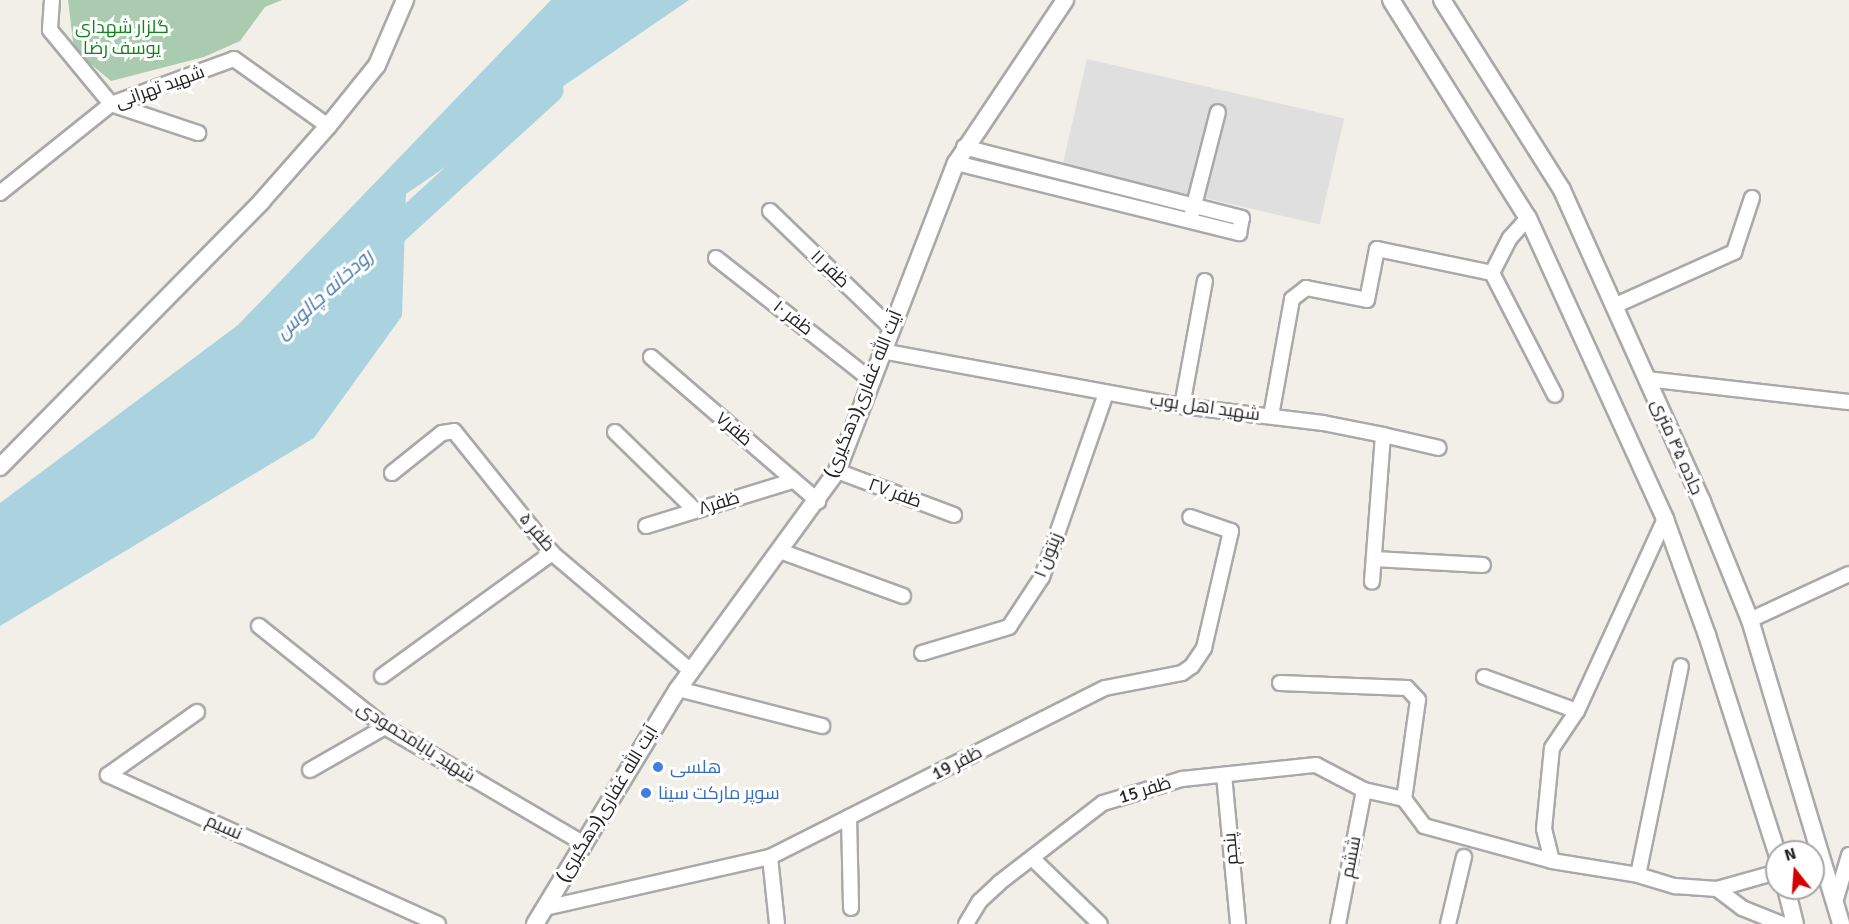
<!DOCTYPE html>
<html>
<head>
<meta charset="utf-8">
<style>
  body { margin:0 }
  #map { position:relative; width:1849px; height:924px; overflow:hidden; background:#f2efe9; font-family:Signika,Cairo,sans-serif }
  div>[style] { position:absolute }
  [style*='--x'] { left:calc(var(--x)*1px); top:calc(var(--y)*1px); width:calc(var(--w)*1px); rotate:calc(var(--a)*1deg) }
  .residential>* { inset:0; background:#e0dfdf; transform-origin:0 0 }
  .cemetery>* { inset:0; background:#aacbaf }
  .water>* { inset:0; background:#aad3df }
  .river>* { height:27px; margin:-13.5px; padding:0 13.5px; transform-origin:13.5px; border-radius:13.5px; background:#aad3df }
  .roads { filter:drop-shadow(2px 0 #a9a9a9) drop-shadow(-2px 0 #a9a9a9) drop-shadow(0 2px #a9a9a9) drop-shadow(0 -2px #a9a9a9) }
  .minor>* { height:14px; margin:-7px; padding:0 7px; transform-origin:7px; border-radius:7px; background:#fff }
  .tertiary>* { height:16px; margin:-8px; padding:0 8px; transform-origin:8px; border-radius:8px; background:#fff }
  .dots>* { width:16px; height:16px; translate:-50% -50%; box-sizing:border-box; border:3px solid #fff; border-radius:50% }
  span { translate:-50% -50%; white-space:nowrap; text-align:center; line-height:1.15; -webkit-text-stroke:6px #fff; paint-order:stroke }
  .park-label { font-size:18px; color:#0c8416 }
  .street-label { font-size:18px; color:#222 }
  .shop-label { font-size:18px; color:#366cbe }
  .left { translate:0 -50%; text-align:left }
  .water-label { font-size:20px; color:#4a7aab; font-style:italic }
  .north { position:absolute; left:1765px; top:840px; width:60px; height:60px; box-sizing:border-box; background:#fff; border:2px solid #a7a7a7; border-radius:50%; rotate:343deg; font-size:16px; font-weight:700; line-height:24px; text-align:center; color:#222 }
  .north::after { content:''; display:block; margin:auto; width:21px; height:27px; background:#d40000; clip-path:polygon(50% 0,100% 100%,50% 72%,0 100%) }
</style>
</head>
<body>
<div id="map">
  <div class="residential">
    <div style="left:1087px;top:59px;width:264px;height:109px;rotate:13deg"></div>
  </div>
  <div class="cemetery">
    <div style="clip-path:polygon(68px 0,282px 0,265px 7px,240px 41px,204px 57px,111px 81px,74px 50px)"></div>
  </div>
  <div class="water">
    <div style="clip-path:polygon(551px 0,689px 0,406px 194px,402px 316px,314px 438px,0 626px,0 503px,238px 325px)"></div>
  </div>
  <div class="river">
    <div style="--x:379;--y:245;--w:231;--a:-42.4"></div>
  </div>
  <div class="roads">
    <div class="minor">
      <div style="--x:52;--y:0;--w:30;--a:94"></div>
      <div style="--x:50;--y:30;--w:96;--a:50.5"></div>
      <div style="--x:111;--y:104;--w:92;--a:18.4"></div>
      <div style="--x:956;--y:163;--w:292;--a:13.9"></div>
      <div style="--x:1239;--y:233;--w:15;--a:-79"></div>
      <div style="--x:1242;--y:218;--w:287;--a:-165.7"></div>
      <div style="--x:0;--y:193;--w:142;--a:-38.7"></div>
      <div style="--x:111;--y:104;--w:131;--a:-20.1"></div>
      <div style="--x:234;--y:59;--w:115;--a:35.5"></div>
      <div style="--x:770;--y:211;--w:167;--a:44"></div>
      <div style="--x:1192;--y:213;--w:104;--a:-75.6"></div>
      <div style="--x:716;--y:258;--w:196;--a:38.2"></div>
      <div style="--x:1492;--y:273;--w:39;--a:-63"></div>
      <div style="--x:1510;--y:238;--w:27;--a:-48"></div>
      <div style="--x:1614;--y:306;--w:132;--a:-24.2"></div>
      <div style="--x:1734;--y:252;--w:57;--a:-71.6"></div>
      <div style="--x:881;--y:351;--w:306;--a:10.4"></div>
      <div style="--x:1182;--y:406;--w:142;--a:6.9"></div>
      <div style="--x:1323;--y:423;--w:61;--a:11.3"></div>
      <div style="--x:1383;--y:435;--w:147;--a:94.3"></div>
      <div style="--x:651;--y:357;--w:221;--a:40.8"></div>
      <div style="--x:1647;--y:379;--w:203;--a:6.5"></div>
      <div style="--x:1182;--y:406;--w:127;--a:-79.6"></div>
      <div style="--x:1271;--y:416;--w:119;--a:-79.8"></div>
      <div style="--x:1292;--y:299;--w:18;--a:-38"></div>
      <div style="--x:1306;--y:288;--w:62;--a:11.1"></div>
      <div style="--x:1367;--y:300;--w:52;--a:-78.9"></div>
      <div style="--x:1377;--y:249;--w:117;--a:11.8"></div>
      <div style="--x:1492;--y:273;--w:137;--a:62.7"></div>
      <div style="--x:615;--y:432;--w:112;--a:44.3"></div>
      <div style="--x:1383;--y:435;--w:57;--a:13.1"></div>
      <div style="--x:837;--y:471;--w:125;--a:20.6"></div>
      <div style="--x:392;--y:473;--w:64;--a:-38.7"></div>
      <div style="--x:442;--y:433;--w:12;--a:-9"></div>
      <div style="--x:454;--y:431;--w:156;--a:51.2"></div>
      <div style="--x:552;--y:553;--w:182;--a:40.3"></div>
      <div style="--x:646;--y:526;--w:153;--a:-17.1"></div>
      <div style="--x:780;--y:551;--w:131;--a:20.1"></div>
      <div style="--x:1374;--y:559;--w:109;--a:3.2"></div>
      <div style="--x:1750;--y:620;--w:109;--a:-24.9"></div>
      <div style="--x:259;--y:626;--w:161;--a:38.7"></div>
      <div style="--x:385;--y:727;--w:229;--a:30.4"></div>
      <div style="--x:922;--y:653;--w:91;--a:-16.6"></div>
      <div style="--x:1009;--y:627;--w:60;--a:-56.6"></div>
      <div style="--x:1042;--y:577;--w:195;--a:-70.8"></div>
      <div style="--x:382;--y:676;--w:210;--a:-35.9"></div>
      <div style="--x:1484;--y:677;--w:99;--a:20.1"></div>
      <div style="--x:1280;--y:683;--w:127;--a:2.3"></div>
      <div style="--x:1407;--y:688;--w:16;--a:47"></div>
      <div style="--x:1418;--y:700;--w:100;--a:98"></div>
      <div style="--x:678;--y:689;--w:149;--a:14.4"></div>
      <div style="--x:197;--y:712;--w:109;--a:144.7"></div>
      <div style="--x:108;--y:775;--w:362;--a:24.3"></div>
      <div style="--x:310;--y:770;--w:86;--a:-29.8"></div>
      <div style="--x:1224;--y:775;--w:150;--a:84.6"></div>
      <div style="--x:849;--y:817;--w:91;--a:88.7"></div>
      <div style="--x:770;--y:857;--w:67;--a:84"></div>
      <div style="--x:1033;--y:859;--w:93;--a:44.1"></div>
      <div style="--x:1552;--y:861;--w:33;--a:-104"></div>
      <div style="--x:1544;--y:829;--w:81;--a:-84.4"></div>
      <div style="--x:1552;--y:748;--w:45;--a:-56"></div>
      <div style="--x:1577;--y:711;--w:211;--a:-65.4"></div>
      <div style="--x:1638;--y:875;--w:213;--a:-78.4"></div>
      <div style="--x:1717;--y:889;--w:31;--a:37"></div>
      <div style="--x:1742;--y:908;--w:43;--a:21.8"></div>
      <div style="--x:1836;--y:899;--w:46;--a:-73.5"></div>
      <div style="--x:545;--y:908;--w:231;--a:-12.8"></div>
      <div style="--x:770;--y:857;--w:375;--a:-26.8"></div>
      <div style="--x:1105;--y:688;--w:78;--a:-11"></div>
      <div style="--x:1182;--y:673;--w:12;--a:-35"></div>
      <div style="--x:1192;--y:666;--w:22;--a:-56"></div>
      <div style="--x:1204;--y:648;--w:120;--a:-77"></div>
      <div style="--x:1231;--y:531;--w:43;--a:-161.1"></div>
      <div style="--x:966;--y:924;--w:27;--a:-59"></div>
      <div style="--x:980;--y:901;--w:26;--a:-43"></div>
      <div style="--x:999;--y:883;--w:131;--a:-37.6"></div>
      <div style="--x:1103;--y:803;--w:83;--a:-16.9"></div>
      <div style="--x:1182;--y:779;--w:135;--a:-6"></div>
      <div style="--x:1316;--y:765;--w:54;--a:27.5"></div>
      <div style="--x:1364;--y:790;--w:41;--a:12.7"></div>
      <div style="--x:1404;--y:799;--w:34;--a:53"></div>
      <div style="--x:1424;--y:826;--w:133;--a:15.3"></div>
      <div style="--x:1552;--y:861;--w:87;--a:9.2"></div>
      <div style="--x:1638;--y:875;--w:39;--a:17"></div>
      <div style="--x:1675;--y:886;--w:42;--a:4.1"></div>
      <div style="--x:1717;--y:889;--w:62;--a:-15.8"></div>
      <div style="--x:1338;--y:924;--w:136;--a:-79"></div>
      <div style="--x:1448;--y:924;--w:69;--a:-76.6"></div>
    </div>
    <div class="tertiary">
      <div style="--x:1391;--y:0;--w:257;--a:57.9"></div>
      <div style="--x:1528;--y:218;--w:331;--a:65.5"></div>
      <div style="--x:1665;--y:519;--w:123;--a:70.1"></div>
      <div style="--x:1707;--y:635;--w:229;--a:72.2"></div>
      <div style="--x:1442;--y:0;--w:225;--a:57.7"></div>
      <div style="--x:1562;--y:190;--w:342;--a:65.8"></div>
      <div style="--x:1702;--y:502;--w:127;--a:67.9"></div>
      <div style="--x:1750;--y:620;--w:317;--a:73.3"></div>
      <div style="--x:0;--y:467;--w:372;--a:-45.4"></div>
      <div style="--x:261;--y:202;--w:101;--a:-48.6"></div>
      <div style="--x:328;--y:126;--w:78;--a:-51.2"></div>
      <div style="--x:377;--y:65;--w:71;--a:-66.7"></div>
      <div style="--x:1786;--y:888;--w:37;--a:76"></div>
      <div style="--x:535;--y:924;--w:275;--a:-58.7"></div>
      <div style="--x:678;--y:689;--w:270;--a:-53.9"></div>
      <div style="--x:837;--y:471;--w:330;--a:-68.9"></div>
      <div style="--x:956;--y:163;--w:196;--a:-56.2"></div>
    </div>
  </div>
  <div class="dots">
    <div style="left:658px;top:767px;background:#3f7fe0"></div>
    <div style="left:646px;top:793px;background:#3f7fe0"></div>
  </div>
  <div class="park-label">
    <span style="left:122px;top:38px">گلزار شهدای<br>یوسف رضا</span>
  </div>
  <div class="street-label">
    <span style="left:160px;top:87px;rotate:-20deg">شهید تهرانی</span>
    <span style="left:830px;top:269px;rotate:44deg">ظفر ۱۱</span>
    <span style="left:793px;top:318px;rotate:38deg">ظفر ۱۰</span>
    <span style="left:863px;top:394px;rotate:-68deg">آیت الله غفاری(دهگیری)</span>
    <span style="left:1205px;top:407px;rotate:8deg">شهید اهل بوب</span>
    <span style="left:734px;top:429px;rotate:41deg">ظفر۷</span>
    <span style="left:1677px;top:447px;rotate:66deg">جاده ۴۵ متری</span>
    <span style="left:895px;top:493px;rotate:20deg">ظفر ۲۷</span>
    <span style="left:719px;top:503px;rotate:-17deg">ظفر۸</span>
    <span style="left:537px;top:532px;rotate:50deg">ظفر ۵</span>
    <span style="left:1048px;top:555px;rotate:-68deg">زیتون ۱</span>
    <span style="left:416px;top:742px;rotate:32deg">شهید بابامحمودی</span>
    <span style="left:957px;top:763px;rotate:-27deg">ظفر 19</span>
    <span style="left:1145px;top:790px;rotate:-17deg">ظفر 15</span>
    <span style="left:607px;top:804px;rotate:-59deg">آیت الله غفاری(دهگیری)</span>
    <span style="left:224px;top:827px;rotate:24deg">نسیم</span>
    <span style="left:1231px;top:849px;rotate:-95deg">پنجم</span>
    <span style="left:1351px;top:857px;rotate:-79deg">ششم</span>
  </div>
  <div class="shop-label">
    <span class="left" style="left:670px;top:767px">هلسی</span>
    <span class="left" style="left:658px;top:793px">سوپر مارکت سینا</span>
  </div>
  <div class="water-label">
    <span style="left:324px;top:294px;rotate:-42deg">رودخانه چالوس</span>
  </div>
  <div class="north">N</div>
</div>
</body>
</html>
